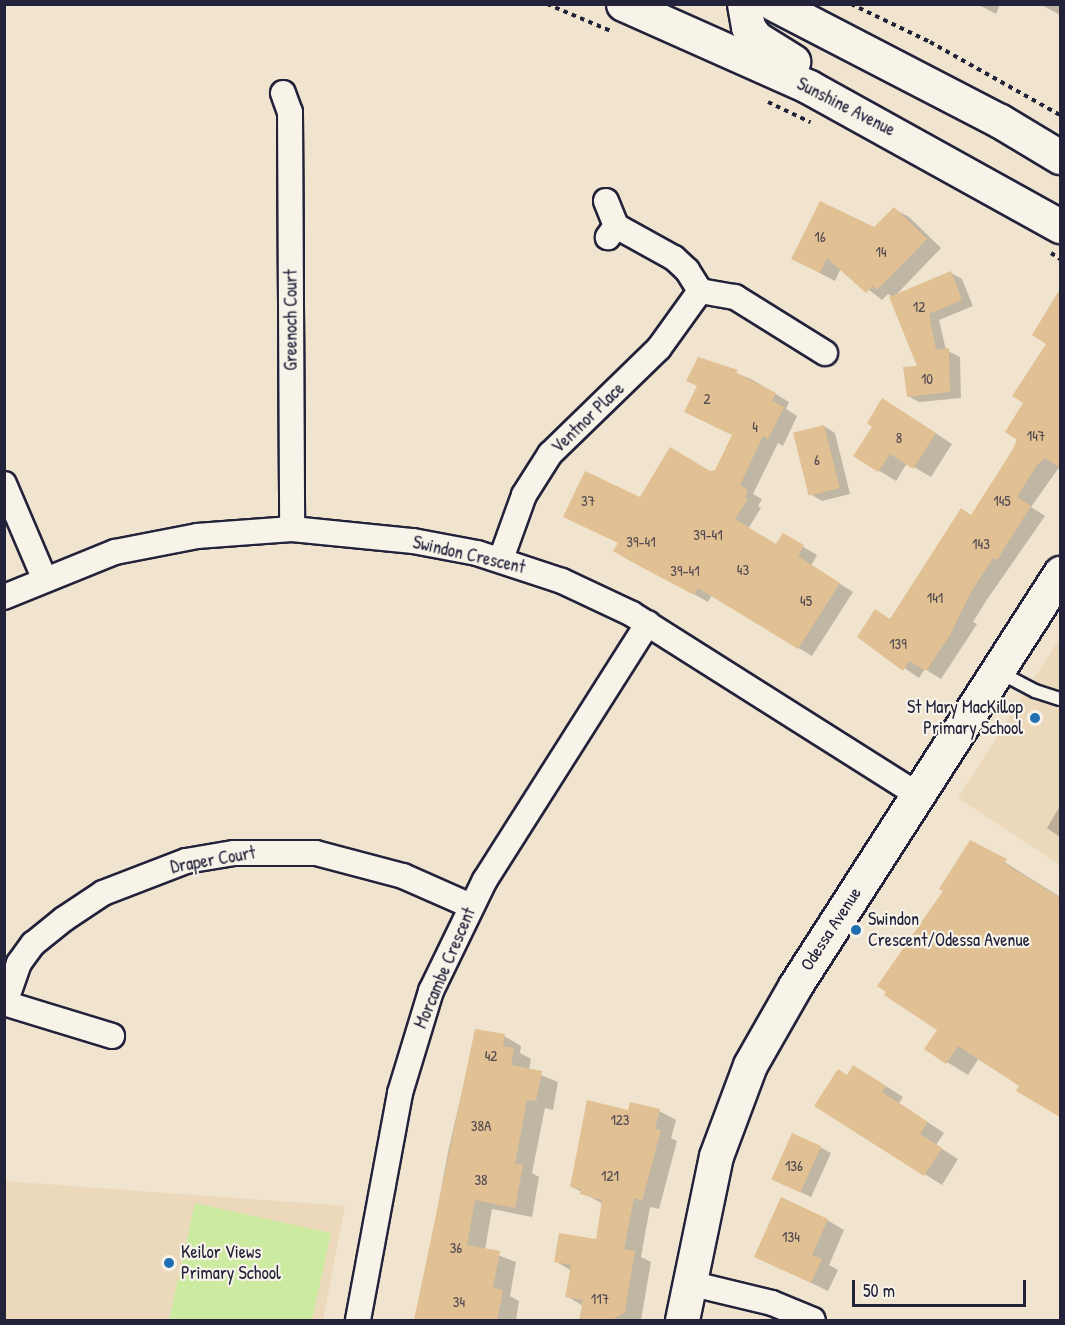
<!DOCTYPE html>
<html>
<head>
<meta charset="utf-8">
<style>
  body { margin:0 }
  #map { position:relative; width:1065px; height:1325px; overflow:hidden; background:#f0e4ce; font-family:"Patrick Hand",sans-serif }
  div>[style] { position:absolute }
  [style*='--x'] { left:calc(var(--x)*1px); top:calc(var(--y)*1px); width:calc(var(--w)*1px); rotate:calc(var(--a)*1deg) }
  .built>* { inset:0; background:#ecd9bc }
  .green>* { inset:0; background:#cdeaa1 }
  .shadow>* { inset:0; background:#0003 }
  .building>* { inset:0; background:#e1c093; transform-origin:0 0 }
  .path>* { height:4px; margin-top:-2px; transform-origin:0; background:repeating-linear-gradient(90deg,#22223b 0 4.5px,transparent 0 9px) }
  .roads { filter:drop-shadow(2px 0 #22223b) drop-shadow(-2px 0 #22223b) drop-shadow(0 2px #22223b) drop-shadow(0 -2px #22223b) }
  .lane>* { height:12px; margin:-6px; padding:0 6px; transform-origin:6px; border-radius:6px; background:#f7f3e8 }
  .street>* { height:24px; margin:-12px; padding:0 12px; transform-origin:12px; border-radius:12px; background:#f7f3e8 }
  .secondary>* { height:33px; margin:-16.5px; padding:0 16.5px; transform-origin:16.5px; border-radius:16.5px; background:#f7f3e8 }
  .primary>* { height:33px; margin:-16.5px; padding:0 16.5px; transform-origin:16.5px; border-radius:16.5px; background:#f7f3e8 }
  .dots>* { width:16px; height:16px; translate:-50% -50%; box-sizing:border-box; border:3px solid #f7f3e8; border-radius:50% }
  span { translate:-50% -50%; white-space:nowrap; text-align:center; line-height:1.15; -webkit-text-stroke:4.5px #f7f3e8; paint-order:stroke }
  .number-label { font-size:15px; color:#524a51 }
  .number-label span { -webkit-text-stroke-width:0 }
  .street-label { font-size:18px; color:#22223b }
  .poi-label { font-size:18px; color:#22223b }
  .right { translate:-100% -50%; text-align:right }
  .left { translate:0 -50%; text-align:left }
  .frame { position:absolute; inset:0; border:6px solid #22223b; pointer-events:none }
  .scale { position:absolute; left:852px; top:1280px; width:174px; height:27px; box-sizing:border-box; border:3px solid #22223b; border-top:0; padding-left:8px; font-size:18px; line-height:21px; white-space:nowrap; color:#22223b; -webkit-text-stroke:4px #f7f3e8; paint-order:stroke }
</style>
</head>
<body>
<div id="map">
  <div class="built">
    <div style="clip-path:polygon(1060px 638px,1060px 865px,958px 798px)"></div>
    <div style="clip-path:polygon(4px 1181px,345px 1206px,323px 1320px,5px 1320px)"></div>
  </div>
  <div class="green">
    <div style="clip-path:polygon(195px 1203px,331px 1233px,312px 1320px,169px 1320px)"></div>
  </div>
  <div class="shadow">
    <div style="clip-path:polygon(977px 4px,1000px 4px,996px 14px)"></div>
    <div style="clip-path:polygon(1040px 4px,1060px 4px,1060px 15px)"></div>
    <div style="clip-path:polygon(894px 209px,909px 217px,941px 248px,894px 297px,951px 273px,962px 279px,973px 306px,939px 320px,946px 350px,960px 357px,961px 398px,919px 402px,908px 396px,919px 367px,893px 297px,888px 294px,882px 300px,841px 268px,835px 281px,793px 259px,874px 229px)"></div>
    <div style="clip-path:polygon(1051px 307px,1060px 312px,1060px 466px,1031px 507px,1045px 516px,986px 601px,973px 622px,977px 624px,941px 679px,925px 669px,919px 678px,859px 637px,891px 620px,972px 516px,1014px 450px,1025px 403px,1048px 343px)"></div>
    <div style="clip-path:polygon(699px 358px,751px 379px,789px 402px,786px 409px,797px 416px,783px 446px,778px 443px,753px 494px,762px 499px,758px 506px,761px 508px,748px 529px,777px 546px,783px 535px,817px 555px,811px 566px,853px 592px,812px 656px,712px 595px,708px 602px,615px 550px,640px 499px,716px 471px,733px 435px,698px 387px)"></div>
    <div style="clip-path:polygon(900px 410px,952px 444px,931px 477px,907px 463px,896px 481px,855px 456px)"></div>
    <div style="clip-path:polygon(824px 426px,835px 433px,850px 494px,822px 501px,810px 494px)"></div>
    <div style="clip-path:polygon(1060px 806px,1060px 837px,1047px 828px)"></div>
    <div style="clip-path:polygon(992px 854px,1060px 897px,1060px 1116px,1018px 1090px,1021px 1086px,979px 1058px,968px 1075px,947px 1062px,939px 1029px)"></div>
    <div style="clip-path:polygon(476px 1031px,504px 1036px,521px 1046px,520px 1053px,531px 1059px,529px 1070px,558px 1082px,553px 1110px,545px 1108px,532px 1173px,539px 1177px,532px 1217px,492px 1209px,485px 1250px,516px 1262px,510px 1296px,519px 1301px,516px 1320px,417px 1320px,448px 1152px)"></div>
    <div style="clip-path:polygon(870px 1076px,903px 1097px,899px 1103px,944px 1133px,936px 1145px,958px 1159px,942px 1185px,816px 1105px,847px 1077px)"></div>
    <div style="clip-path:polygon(659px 1111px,676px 1120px,671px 1138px,677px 1141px,659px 1209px,650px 1207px,641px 1257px,651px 1262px,641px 1320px,581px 1320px,583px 1306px,567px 1296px,572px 1271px,555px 1261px,597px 1241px,603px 1204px,571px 1186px,629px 1112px)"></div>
    <div style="clip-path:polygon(820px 1147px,831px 1153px,811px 1197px,784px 1184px)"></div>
    <div style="clip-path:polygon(827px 1220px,844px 1230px,829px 1265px,838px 1270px,828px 1291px,756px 1256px)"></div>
  </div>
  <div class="building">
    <div style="clip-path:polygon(820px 201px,874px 227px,894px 207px,927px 239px,877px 290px,873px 286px,866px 293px,827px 258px,820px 273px,791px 259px)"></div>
    <div style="clip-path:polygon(951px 271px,962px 300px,929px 314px,936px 350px,949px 348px,950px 392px,907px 397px,903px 367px,917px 366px,889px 297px)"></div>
    <div style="clip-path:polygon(1060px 289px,1060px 468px,1045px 458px,1037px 465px,1017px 497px,1031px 506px,997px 560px,993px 558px,971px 592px,950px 635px,926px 671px,909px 661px,903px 671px,857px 637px,875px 609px,890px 619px,961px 508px,971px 515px,1013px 449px,1017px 440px,1005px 432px,1023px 403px,1012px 396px,1046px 344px,1032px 335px)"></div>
    <div style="clip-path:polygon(698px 357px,738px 370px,736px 373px,776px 393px,772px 401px,784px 407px,768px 439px,763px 436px,740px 485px,748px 490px,745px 497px,748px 499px,735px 519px,776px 544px,783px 533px,804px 545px,798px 556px,840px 583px,798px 649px,698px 588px,694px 595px,630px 561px,613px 551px,618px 543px,563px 517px,585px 471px,640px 497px,670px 447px,710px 471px,715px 470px,732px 435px,684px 412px,697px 386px,686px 381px)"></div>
    <div style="clip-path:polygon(882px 398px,936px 433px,913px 469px,890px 454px,878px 472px,853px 456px,872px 427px,867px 423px)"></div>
    <div style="left:824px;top:425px;width:65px;height:32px;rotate:76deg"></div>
    <div style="clip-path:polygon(970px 840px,1007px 859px,1004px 863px,1060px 898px,1060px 1117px,1016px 1091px,1019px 1086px,958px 1046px,946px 1064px,924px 1049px,937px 1030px,884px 995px,886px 992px,877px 986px,943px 891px,939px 889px)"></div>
    <div style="clip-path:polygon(475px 1029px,505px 1034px,503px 1046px,514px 1048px,511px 1065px,542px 1071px,536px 1101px,527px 1100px,515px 1164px,523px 1165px,515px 1208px,475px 1200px,467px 1245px,500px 1251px,493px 1288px,503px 1290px,497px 1320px,414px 1320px)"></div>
    <div style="clip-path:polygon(853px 1065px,886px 1086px,882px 1092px,928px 1122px,920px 1134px,942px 1148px,924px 1176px,814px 1106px,838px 1069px,847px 1075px)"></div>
    <div style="clip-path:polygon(587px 1100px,628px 1110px,630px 1102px,660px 1109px,655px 1129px,661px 1130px,642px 1201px,634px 1198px,624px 1249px,635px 1251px,625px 1312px,612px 1320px,579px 1320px,583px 1300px,565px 1297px,571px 1265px,554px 1262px,559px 1233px,596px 1239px,602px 1200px,580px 1194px,581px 1189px,570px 1187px)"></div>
    <div style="left:792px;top:1133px;width:32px;height:51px;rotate:24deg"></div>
    <div style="clip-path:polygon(781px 1197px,828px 1219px,812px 1255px,822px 1259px,811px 1283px,754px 1257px)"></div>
  </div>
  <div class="path">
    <div style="--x:547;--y:4;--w:69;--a:22.9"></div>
    <div style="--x:851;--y:4;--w:88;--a:25.7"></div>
    <div style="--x:930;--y:42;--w:149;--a:29.3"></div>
    <div style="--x:768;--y:102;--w:47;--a:25.5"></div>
    <div style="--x:1051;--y:253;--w:11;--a:34"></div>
  </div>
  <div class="roads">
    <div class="lane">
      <div style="--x:999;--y:672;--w:41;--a:27.8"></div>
      <div style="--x:1035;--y:691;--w:26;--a:18"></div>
    </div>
    <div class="street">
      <div style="--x:283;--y:93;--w:20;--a:70"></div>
      <div style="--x:290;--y:112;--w:417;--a:89.7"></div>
      <div style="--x:606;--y:201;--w:27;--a:68"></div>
      <div style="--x:616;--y:226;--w:14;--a:126"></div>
      <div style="--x:616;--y:226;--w:66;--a:28.9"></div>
      <div style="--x:674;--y:258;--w:18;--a:43"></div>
      <div style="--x:687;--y:270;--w:25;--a:58"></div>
      <div style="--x:700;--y:291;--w:36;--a:10"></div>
      <div style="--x:735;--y:297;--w:106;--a:31.9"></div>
      <div style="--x:4;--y:484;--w:104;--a:66.9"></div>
      <div style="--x:501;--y:559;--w:68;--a:-70.2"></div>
      <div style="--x:524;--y:495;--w:49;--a:-57.6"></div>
      <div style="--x:550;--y:454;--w:152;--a:-44.2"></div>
      <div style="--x:659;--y:348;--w:70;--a:-54.3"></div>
      <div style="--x:4;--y:597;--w:120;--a:-22.1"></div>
      <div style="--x:115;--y:552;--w:84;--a:-11"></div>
      <div style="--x:197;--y:536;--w:95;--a:-4.2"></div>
      <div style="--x:292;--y:529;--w:122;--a:5.7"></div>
      <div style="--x:413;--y:541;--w:65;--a:10.6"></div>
      <div style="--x:477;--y:553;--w:89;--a:18.2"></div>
      <div style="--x:562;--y:581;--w:77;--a:25.2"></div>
      <div style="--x:632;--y:614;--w:338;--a:32.3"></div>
      <div style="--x:4;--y:1003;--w:113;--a:17"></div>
      <div style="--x:5;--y:1003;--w:42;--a:-70.7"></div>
      <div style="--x:19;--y:963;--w:24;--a:-54"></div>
      <div style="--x:33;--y:944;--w:40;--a:-39"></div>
      <div style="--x:64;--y:919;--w:47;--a:-33.7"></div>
      <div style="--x:103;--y:893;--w:89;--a:-21.1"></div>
      <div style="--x:186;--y:861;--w:49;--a:-9.5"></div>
      <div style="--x:234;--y:853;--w:82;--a:0"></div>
      <div style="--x:316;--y:853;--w:90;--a:14.8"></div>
      <div style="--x:403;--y:876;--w:74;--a:23.8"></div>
      <div style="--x:689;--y:1283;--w:85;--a:13.5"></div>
      <div style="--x:772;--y:1303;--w:44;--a:22.5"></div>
      <div style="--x:358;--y:1320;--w:231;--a:-79.5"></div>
      <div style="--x:400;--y:1093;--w:107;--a:-73.1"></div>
      <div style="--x:431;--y:991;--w:123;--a:-64.1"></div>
      <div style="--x:485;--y:880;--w:304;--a:-57.6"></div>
    </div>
    <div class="secondary">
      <div style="--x:682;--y:1320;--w:167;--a:-78.3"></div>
      <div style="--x:716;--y:1156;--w:97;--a:-69.5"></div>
      <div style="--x:750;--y:1065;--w:91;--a:-60.3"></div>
      <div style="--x:795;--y:986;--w:491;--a:-57.3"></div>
    </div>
    <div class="primary">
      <div style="--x:623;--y:4;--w:204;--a:24"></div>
      <div style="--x:809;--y:87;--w:287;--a:29"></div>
      <div style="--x:744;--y:4;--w:23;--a:80"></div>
      <div style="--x:748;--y:27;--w:14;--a:54"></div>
      <div style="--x:756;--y:38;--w:44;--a:31.9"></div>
      <div style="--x:774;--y:4;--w:254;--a:27.4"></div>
      <div style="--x:1000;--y:121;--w:70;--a:31"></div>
    </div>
  </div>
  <div class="dots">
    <div style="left:1035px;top:718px;background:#1f6fb2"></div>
    <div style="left:856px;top:930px;background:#1f6fb2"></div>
    <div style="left:169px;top:1263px;background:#1f6fb2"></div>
  </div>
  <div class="number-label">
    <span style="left:820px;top:237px">16</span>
    <span style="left:881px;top:252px">14</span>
    <span style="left:919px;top:307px">12</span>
    <span style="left:927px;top:379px">10</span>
    <span style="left:707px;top:399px">2</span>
    <span style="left:755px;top:427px">4</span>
    <span style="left:1036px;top:436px">147</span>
    <span style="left:899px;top:438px">8</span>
    <span style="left:817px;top:460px">6</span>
    <span style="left:588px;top:501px">37</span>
    <span style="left:1002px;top:501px">145</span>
    <span style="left:708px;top:535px">39-41</span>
    <span style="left:641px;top:542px">39-41</span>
    <span style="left:981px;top:544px">143</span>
    <span style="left:743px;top:570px">43</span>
    <span style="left:685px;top:571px">39-41</span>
    <span style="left:935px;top:598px">141</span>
    <span style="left:806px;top:601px">45</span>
    <span style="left:898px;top:644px">139</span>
    <span style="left:491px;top:1056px">42</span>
    <span style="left:620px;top:1120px">123</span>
    <span style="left:481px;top:1126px">38A</span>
    <span style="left:794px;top:1166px">136</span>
    <span style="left:610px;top:1176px">121</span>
    <span style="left:481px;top:1180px">38</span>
    <span style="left:791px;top:1237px">134</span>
    <span style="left:456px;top:1248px">36</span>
    <span style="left:600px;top:1299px">117</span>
    <span style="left:459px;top:1302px">34</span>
  </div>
  <div class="street-label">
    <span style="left:846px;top:107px;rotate:27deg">Sunshine Avenue</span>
    <span style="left:291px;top:320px;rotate:-90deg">Greenoch Court</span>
    <span style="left:588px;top:418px;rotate:-44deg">Ventnor Place</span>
    <span style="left:469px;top:555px;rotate:13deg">Swindon Crescent</span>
    <span style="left:213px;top:860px;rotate:-10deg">Draper Court</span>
    <span style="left:831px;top:929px;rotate:-57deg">Odessa Avenue</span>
    <span style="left:445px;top:968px;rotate:-67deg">Morcambe Crescent</span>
  </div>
  <div class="poi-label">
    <span class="right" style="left:1023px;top:718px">St Mary MacKillop<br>Primary School</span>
    <span class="left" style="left:868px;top:930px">Swindon<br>Crescent/Odessa Avenue</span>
    <span class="left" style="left:181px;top:1263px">Keilor Views<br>Primary School</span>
  </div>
  <div class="frame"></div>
  <div class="scale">50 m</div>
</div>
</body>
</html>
